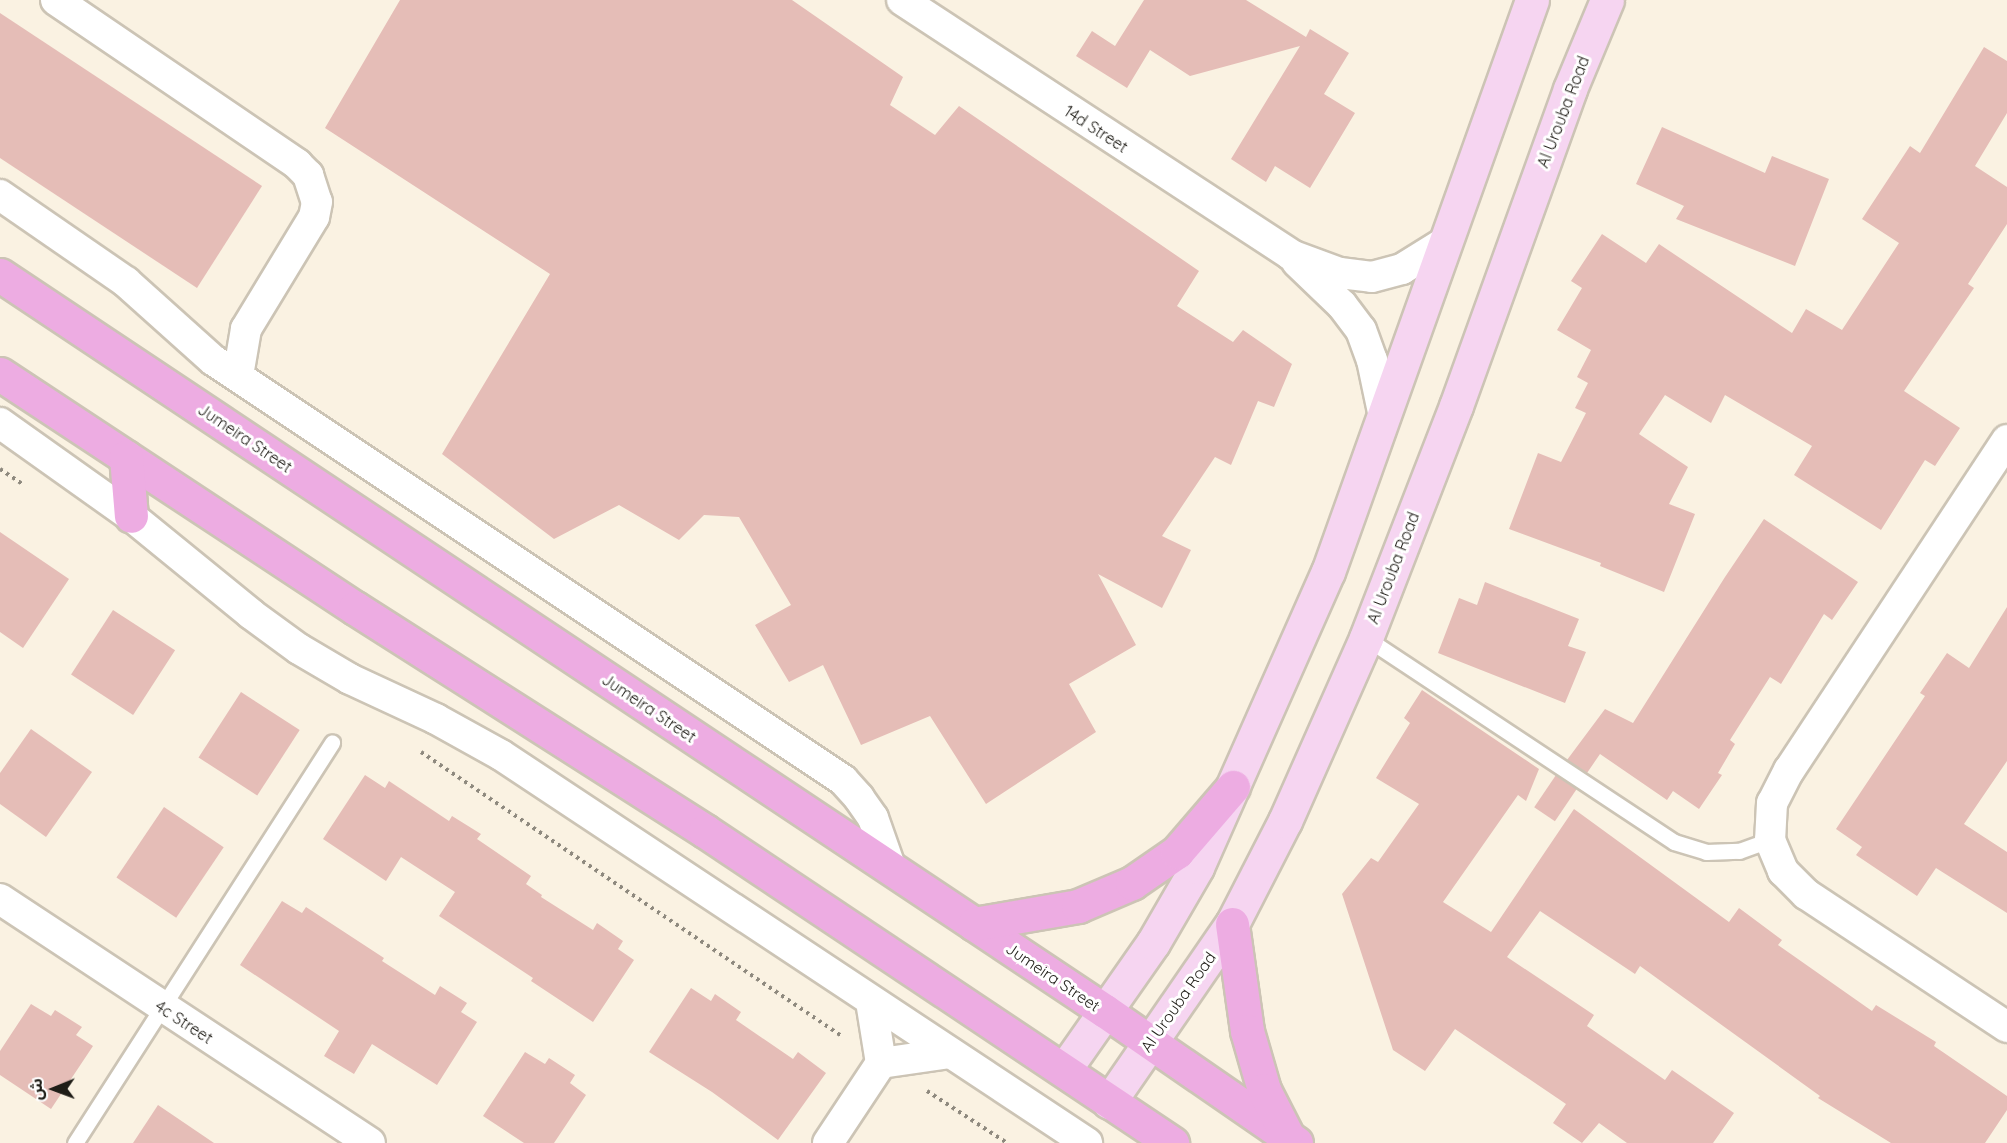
<!DOCTYPE html>
<html>
<head>
<meta charset="utf-8">
<style>
  body { margin:0 }
  #map { position:relative; width:2007px; height:1143px; overflow:hidden; background:#faf2e2; font-family:Quicksand,"Noto Sans Arabic",sans-serif }
  div>[style] { position:absolute }
  [style*='--x'] { left:calc(var(--x)*1px); top:calc(var(--y)*1px); width:calc(var(--w)*1px); rotate:calc(var(--a)*1deg) }
  .building>* { inset:0; background:#e5bdb7; transform-origin:0 0 }
  .path>* { height:4px; margin-top:-2px; transform-origin:0; background:repeating-linear-gradient(90deg,#8e897e 0 3px,transparent 0 7.5px) }
  .roads { filter:drop-shadow(2px 0 #ccc4b5) drop-shadow(-2px 0 #ccc4b5) drop-shadow(0 2px #ccc4b5) drop-shadow(0 -2px #ccc4b5) }
  .service>* { height:15px; margin:-7.5px; padding:0 7.5px; transform-origin:7.5px; border-radius:7.5px; background:#fff }
  .minor>* { height:30px; margin:-15px; padding:0 15px; transform-origin:15px; border-radius:15px; background:#fff }
  .secondary>* { height:33px; margin:-16.5px; padding:0 16.5px; transform-origin:16.5px; border-radius:16.5px; background:#f6d5f1 }
  .primary>* { height:33px; margin:-16.5px; padding:0 16.5px; transform-origin:16.5px; border-radius:16.5px; background:#edace2 }
  span { translate:-50% -50%; white-space:nowrap; text-align:center; line-height:1.15; -webkit-text-stroke:6px #fff; paint-order:stroke }
  .street-label { font-size:16px; color:#1f1d17 }
  .north { position:absolute; left:24px; top:1059px; width:60px; height:60px; -webkit-text-stroke:4px #fff; paint-order:stroke; rotate:269deg; font-size:16px; font-weight:700; line-height:24px; text-align:center; color:#1f1d17 }
  .north::after { content:''; display:block; margin:auto; width:21px; height:27px; background:#1f1d17; clip-path:polygon(50% 0,100% 100%,50% 72%,0 100%) }
</style>
</head>
<body>
<div id="map">
  <div class="building">
    <div style="clip-path:polygon(400px 0,792px 0,903px 77px,890px 105px,935px 135px,959px 106px,1199px 271px,1177px 306px,1233px 342px,1243px 330px,1292px 364px,1274px 407px,1258px 401px,1231px 465px,1215px 457px,1162px 536px,1191px 550px,1162px 608px,1098px 574px,1136px 645px,1069px 684px,1096px 732px,986px 804px,930px 716px,861px 745px,823px 665px,789px 682px,755px 625px,791px 605px,739px 517px,704px 515px,679px 540px,619px 505px,554px 539px,442px 454px,550px 274px,325px 128px)"></div>
    <div style="clip-path:polygon(1144px 0,1246px 0,1306px 37px,1310px 29px,1349px 53px,1324px 94px,1355px 113px,1310px 188px,1275px 166px,1266px 182px,1231px 159px,1300px 46px,1190px 76px,1150px 50px,1127px 88px,1076px 56px,1092px 31px,1115px 46px)"></div>
    <div style="clip-path:polygon(0 13px,262px 186px,197px 288px,0 158px)"></div>
    <div style="clip-path:polygon(1984px 47px,2007px 61px,2007px 113px,1975px 166px,2007px 187px,2007px 224px,1968px 284px,1974px 288px,1904px 391px,1960px 428px,1935px 466px,1925px 460px,1881px 530px,1794px 475px,1812px 446px,1725px 395px,1711px 423px,1665px 395px,1639px 434px,1688px 467px,1669px 504px,1695px 514px,1664px 592px,1600px 566px,1601px 563px,1509px 529px,1538px 453px,1561px 462px,1586px 413px,1575px 408px,1588px 383px,1577px 377px,1591px 350px,1557px 330px,1582px 288px,1571px 281px,1602px 234px,1646px 263px,1659px 244px,1792px 333px,1806px 309px,1842px 330px,1899px 243px,1862px 219px,1910px 146px,1920px 153px)"></div>
    <div style="clip-path:polygon(1662px 127px,1765px 173px,1772px 156px,1829px 179px,1795px 266px,1676px 219px,1684px 206px,1636px 184px)"></div>
    <div style="clip-path:polygon(1764px 519px,1858px 582px,1832px 620px,1824px 614px,1781px 684px,1770px 677px,1730px 740px,1735px 744px,1718px 773px,1722px 775px,1699px 809px,1673px 791px,1667px 800px,1600px 754px,1587px 773px,1567px 760px,1605px 709px,1633px 723px,1725px 577px)"></div>
    <div style="clip-path:polygon(0 532px,69px 579px,23px 648px,0 632px)"></div>
    <div style="clip-path:polygon(1485px 582px,1579px 619px,1568px 646px,1586px 652px,1565px 703px,1438px 653px,1459px 598px,1477px 605px)"></div>
    <div style="clip-path:polygon(2007px 607px,2007px 761px,1964px 824px,2007px 852px,2007px 913px,1936px 868px,1917px 896px,1856px 855px,1862px 847px,1836px 829px,1925px 696px,1920px 693px,1947px 653px,1969px 668px)"></div>
    <div style="left:113px;top:610px;width:74px;height:77px;rotate:33deg"></div>
    <div style="clip-path:polygon(1422px 690px,1539px 769px,1526px 801px,1518px 795px,1443px 902px,1491px 932px,1574px 809px,1729px 922px,1739px 908px,1782px 940px,1778px 945px,1872px 1011px,1876px 1005px,1936px 1042px,1934px 1046px,2007px 1096px,2007px 1110px,1985px 1143px,1891px 1143px,1818px 1098px,1820px 1096px,1640px 966px,1635px 974px,1540px 911px,1507px 957px,1594px 1015px,1587px 1026px,1665px 1080px,1672px 1070px,1734px 1113px,1713px 1143px,1627px 1143px,1599px 1123px,1582px 1143px,1553px 1123px,1566px 1104px,1455px 1029px,1425px 1071px,1393px 1050px,1342px 894px,1371px 858px,1378px 862px,1419px 804px,1376px 778px,1410px 723px,1404px 718px)"></div>
    <div style="left:241px;top:692px;width:70px;height:78px;rotate:33deg"></div>
    <div style="clip-path:polygon(31px 729px,92px 772px,46px 837px,0 804px,0 773px)"></div>
    <div style="clip-path:polygon(365px 775px,385px 788px,389px 781px,449px 821px,452px 816px,481px 834px,477px 839px,531px 876px,526px 884px,542px 895px,541px 897px,593px 930px,597px 923px,623px 941px,618px 949px,634px 960px,593px 1022px,531px 981px,533px 978px,439px 916px,455px 892px,401px 857px,386px 881px,323px 839px)"></div>
    <div style="left:1556px;top:775px;width:25px;height:39px;rotate:34deg"></div>
    <div style="left:164px;top:807px;width:72px;height:85px;rotate:34deg"></div>
    <div style="clip-path:polygon(282px 901px,302px 913px,306px 907px,384px 958px,382px 961px,435px 995px,440px 986px,467px 1003px,461px 1012px,477px 1022px,437px 1085px,372px 1044px,354px 1074px,324px 1056px,339px 1031px,240px 965px)"></div>
    <div style="clip-path:polygon(691px 988px,711px 1001px,715px 994px,741px 1012px,736px 1020px,793px 1059px,798px 1052px,826px 1073px,778px 1140px,712px 1092px,649px 1052px)"></div>
    <div style="clip-path:polygon(31px 1004px,51px 1016px,55px 1010px,82px 1027px,76px 1035px,93px 1046px,51px 1109px,0 1075px,0 1051px)"></div>
    <div style="clip-path:polygon(525px 1052px,545px 1064px,549px 1058px,575px 1075px,570px 1083px,586px 1095px,554px 1143px,524px 1143px,483px 1116px)"></div>
    <div style="clip-path:polygon(158px 1105px,214px 1143px,133px 1143px)"></div>
  </div>
  <div class="path">
    <div style="--x:0;--y:469;--w:29;--a:34"></div>
    <div style="--x:421;--y:752;--w:509;--a:34.03"></div>
    <div style="--x:927;--y:1091;--w:95;--a:33"></div>
  </div>
  <div class="roads">
    <div class="service">
      <div style="--x:1366;--y:638;--w:369;--a:33.5"></div>
      <div style="--x:1674;--y:842;--w:34;--a:17"></div>
      <div style="--x:1706;--y:852;--w:33;--a:-2"></div>
      <div style="--x:1739;--y:851;--w:33;--a:-20"></div>
      <div style="--x:75;--y:1143;--w:476;--a:-57.3"></div>
    </div>
    <div class="minor">
      <div style="--x:56;--y:0;--w:292;--a:34.2"></div>
      <div style="--x:297;--y:164;--w:16;--a:45"></div>
      <div style="--x:308;--y:175;--w:28;--a:72"></div>
      <div style="--x:317;--y:202;--w:15;--a:101"></div>
      <div style="--x:314;--y:217;--w:131;--a:121.3"></div>
      <div style="--x:246;--y:329;--w:48;--a:99.7"></div>
      <div style="--x:902;--y:0;--w:465;--a:33.2"></div>
      <div style="--x:1291;--y:255;--w:52;--a:20.2"></div>
      <div style="--x:1340;--y:273;--w:32;--a:7"></div>
      <div style="--x:1372;--y:277;--w:31;--a:-15"></div>
      <div style="--x:1402;--y:269;--w:53;--a:-31.9"></div>
      <div style="--x:0;--y:195;--w:153;--a:34.6"></div>
      <div style="--x:126;--y:282;--w:117;--a:41.9"></div>
      <div style="--x:213;--y:360;--w:757;--a:33.69"></div>
      <div style="--x:843;--y:780;--w:24;--a:48"></div>
      <div style="--x:859;--y:798;--w:24;--a:55"></div>
      <div style="--x:873;--y:818;--w:54;--a:70.6"></div>
      <div style="--x:1297;--y:262;--w:62;--a:43.7"></div>
      <div style="--x:1342;--y:305;--w:31;--a:53"></div>
      <div style="--x:1361;--y:330;--w:32;--a:70"></div>
      <div style="--x:1372;--y:360;--w:58;--a:78.1"></div>
      <div style="--x:0;--y:423;--w:161;--a:35.4"></div>
      <div style="--x:131;--y:516;--w:155;--a:39.2"></div>
      <div style="--x:251;--y:614;--w:59;--a:36.1"></div>
      <div style="--x:299;--y:649;--w:59;--a:30.5"></div>
      <div style="--x:350;--y:679;--w:95;--a:24.9"></div>
      <div style="--x:436;--y:719;--w:74;--a:29"></div>
      <div style="--x:501;--y:755;--w:703;--a:33.51"></div>
      <div style="--x:2007;--y:440;--w:396;--a:123.4"></div>
      <div style="--x:1789;--y:770;--w:37;--a:117"></div>
      <div style="--x:1772;--y:803;--w:37;--a:93"></div>
      <div style="--x:1770;--y:840;--w:34;--a:67"></div>
      <div style="--x:1783;--y:871;--w:33;--a:45"></div>
      <div style="--x:1806;--y:894;--w:241;--a:33.5"></div>
      <div style="--x:0;--y:899;--w:443;--a:33.4"></div>
      <div style="--x:881;--y:1063;--w:70;--a:-8.2"></div>
      <div style="--x:828;--y:1143;--w:96;--a:-56.5"></div>
      <div style="--x:881;--y:1063;--w:63;--a:-99.2"></div>
    </div>
    <div class="secondary">
      <div style="--x:1064;--y:1070;--w:155;--a:-55"></div>
      <div style="--x:1153;--y:943;--w:88;--a:-59.9"></div>
      <div style="--x:1197;--y:867;--w:323;--a:-66.1"></div>
      <div style="--x:1328;--y:572;--w:607;--a:-70.37"></div>
      <div style="--x:1109;--y:1102;--w:216;--a:-55.4"></div>
      <div style="--x:1232;--y:924;--w:116;--a:-62.8"></div>
      <div style="--x:1285;--y:821;--w:200;--a:-66.1"></div>
      <div style="--x:1366;--y:638;--w:249;--a:-68.8"></div>
      <div style="--x:1456;--y:406;--w:337;--a:-70.2"></div>
      <div style="--x:1570;--y:89;--w:96;--a:-67.4"></div>
    </div>
    <div class="primary">
      <div style="--x:0;--y:275;--w:1328;--a:33.67"></div>
      <div style="--x:1105;--y:1011;--w:232;--a:34.6"></div>
      <div style="--x:0;--y:374;--w:425;--a:33.4"></div>
      <div style="--x:355;--y:608;--w:415;--a:32.5"></div>
      <div style="--x:705;--y:831;--w:562;--a:33.75"></div>
      <div style="--x:126;--y:457;--w:59;--a:85.2"></div>
      <div style="--x:974;--y:924;--w:106;--a:-9.8"></div>
      <div style="--x:1078;--y:906;--w:59;--a:-23.1"></div>
      <div style="--x:1132;--y:883;--w:55;--a:-34.6"></div>
      <div style="--x:1177;--y:852;--w:86;--a:-49.3"></div>
      <div style="--x:1232;--y:924;--w:108;--a:82"></div>
      <div style="--x:1247;--y:1031;--w:61;--a:73.9"></div>
      <div style="--x:1264;--y:1090;--w:48;--a:62.9"></div>
    </div>
  </div>
  <div class="street-label">
    <span style="left:1563px;top:112px;rotate:-69deg">Al Urouba Road</span>
    <span style="left:1096px;top:129px;rotate:33deg">14d Street</span>
    <span style="left:245px;top:438px;rotate:34deg">Jumeira Street</span>
    <span style="left:1393px;top:568px;rotate:-69deg">Al Urouba Road</span>
    <span style="left:649px;top:708px;rotate:34deg">Jumeira Street</span>
    <span style="left:1053px;top:977px;rotate:34deg">Jumeira Street</span>
    <span style="left:1178px;top:1002px;rotate:-55deg">Al Urouba Road</span>
    <span style="left:184px;top:1022px;rotate:33deg">4c Street</span>
  </div>
  <div class="north">ش</div>
</div>
</body>
</html>
